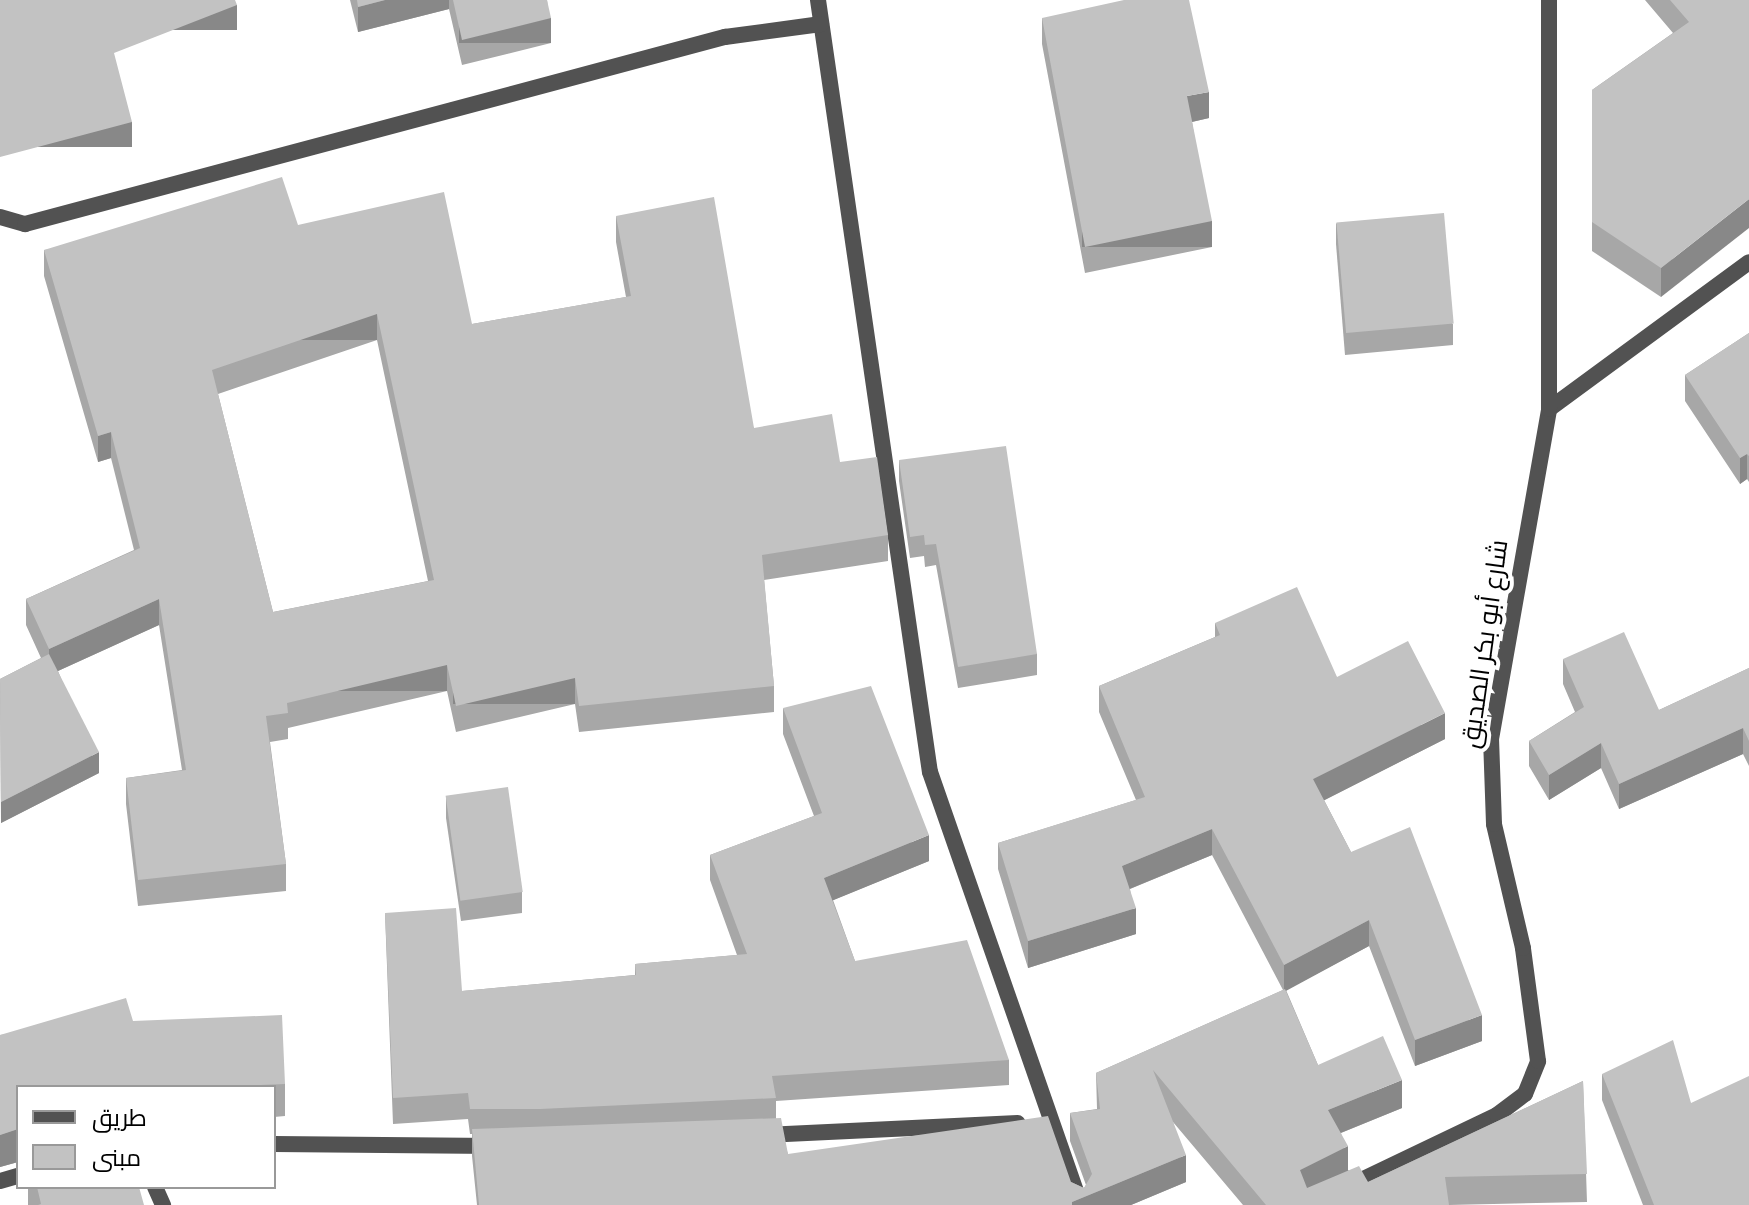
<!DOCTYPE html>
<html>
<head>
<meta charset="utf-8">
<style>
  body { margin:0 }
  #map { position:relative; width:1749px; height:1205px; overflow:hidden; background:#fff; font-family:Karla,Cairo,sans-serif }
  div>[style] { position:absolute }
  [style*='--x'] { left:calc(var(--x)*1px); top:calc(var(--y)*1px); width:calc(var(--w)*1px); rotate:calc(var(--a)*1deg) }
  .street>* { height:16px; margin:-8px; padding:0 8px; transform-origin:8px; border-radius:8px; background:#525252 }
  .wall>* { inset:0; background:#a7a7a7; transform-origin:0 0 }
  .shaded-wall>* { inset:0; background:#888; transform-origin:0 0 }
  .building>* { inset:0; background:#c2c2c2; transform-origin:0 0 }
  span { translate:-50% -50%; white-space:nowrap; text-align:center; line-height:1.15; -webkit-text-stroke:8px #fff; paint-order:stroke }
  .street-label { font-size:26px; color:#000 }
  .legend { position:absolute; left:16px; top:1085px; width:260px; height:104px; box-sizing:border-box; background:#fff; border:2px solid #999; margin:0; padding:10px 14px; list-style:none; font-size:24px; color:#000 }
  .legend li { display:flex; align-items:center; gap:16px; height:40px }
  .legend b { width:40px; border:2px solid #999 }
</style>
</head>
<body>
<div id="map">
  <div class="street">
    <div style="--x:818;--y:0;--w:780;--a:81.75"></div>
    <div style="--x:930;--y:772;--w:459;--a:70.8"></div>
    <div style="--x:0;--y:217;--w:26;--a:16"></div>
    <div style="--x:25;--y:224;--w:725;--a:-14.96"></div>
    <div style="--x:725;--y:37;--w:97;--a:-7.7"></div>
    <div style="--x:1549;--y:409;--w:248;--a:-36.3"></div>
    <div style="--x:765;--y:1135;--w:253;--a:-2.7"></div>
    <div style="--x:274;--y:1144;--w:220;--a:0.5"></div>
    <div style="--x:0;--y:1181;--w:19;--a:-16"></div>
    <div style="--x:155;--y:1187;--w:20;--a:66"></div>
    <div style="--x:1309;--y:1205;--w:208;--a:-25.6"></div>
    <div style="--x:1497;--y:1115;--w:35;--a:-37"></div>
    <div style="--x:1525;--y:1094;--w:35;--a:-68"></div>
    <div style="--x:1538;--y:1061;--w:114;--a:-97.6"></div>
    <div style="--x:1523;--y:948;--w:127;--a:-103.2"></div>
    <div style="--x:1494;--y:824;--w:85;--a:-92"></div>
    <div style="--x:1491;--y:739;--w:335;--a:-80"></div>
    <div style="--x:1549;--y:409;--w:409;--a:-90"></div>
  </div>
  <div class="wall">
    <div style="clip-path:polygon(350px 0,547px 0,551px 43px,462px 65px,449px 9px,358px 32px)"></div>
    <div style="clip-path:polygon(1645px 0,1749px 0,1661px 297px,1592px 251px,1592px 90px,1673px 33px)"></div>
    <div style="clip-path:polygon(1042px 18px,1209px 118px,1192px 122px,1212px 247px,1085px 273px,1042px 44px)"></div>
    <div style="clip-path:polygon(evenodd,616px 216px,754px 428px,840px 462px,888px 535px,888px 561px,764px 580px,774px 686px,774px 712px,579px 732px,575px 704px,456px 732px,447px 691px,288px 728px,288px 739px,270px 742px,286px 864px,286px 891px,138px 906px,126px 804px,126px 778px,182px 770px,159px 625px,58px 671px,99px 773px,1px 823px,0 679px,41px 658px,26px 625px,26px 599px,134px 550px,111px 458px,98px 462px,44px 276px,44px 250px,298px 225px,472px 324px,626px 297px,616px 242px,616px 216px,377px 340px,428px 581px,273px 612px,218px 394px,377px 340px)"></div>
    <div style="clip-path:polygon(1336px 223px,1453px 324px,1453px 345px,1345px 355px,1336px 244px)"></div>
    <div style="clip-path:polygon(1749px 333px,1749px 482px,1747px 479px,1740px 484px,1685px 401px,1685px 375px)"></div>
    <div style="clip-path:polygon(899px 460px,1037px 654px,1037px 675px,958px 688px,936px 565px,925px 567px,924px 556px,910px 558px,899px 481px)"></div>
    <div style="clip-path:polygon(1215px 623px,1337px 677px,1445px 739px,1324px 800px,1351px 852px,1482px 1041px,1415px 1066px,1369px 946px,1286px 990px,1318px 1065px,1402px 1108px,1341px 1133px,1348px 1170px,1368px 1182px,1583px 1081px,1587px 1202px,1449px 1205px,1243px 1205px,1173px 1122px,1186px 1182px,1131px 1205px,477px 1205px,472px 1156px,472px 1134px,470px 1134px,468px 1119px,393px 1124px,385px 913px,462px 991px,635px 975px,635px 964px,737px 955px,710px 880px,710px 855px,814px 816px,783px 734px,783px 708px,929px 861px,833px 900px,855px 961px,1009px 1060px,1009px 1085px,776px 1101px,776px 1118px,788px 1154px,1071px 1182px,1084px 1188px,1086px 1185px,1070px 1141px,1070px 1113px,1097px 1109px,1096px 1073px,1283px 990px,1212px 855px,1130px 889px,1136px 934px,1028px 968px,998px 869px,998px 843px,1136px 800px,1099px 712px,1099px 686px,1215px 637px)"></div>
    <div style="clip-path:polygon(1563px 659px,1659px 710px,1749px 668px,1749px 766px,1743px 754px,1619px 809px,1601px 768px,1549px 800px,1529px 766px,1529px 741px,1575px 712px,1563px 684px)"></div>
    <div style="clip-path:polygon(446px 796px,522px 892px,522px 913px,461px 921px,446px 818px)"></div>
    <div style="clip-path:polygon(133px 1021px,285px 1084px,285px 1116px,274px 1117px,274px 1087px,18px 1087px,18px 1162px,0 1167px,0 1035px)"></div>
    <div style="clip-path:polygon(1602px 1074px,1691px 1103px,1749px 1205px,1643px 1205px,1602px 1100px)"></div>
    <div style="left:28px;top:1187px;width:111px;height:19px"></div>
  </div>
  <div class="shaded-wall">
    <div style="clip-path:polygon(385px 0,449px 0,449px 9px,358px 32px,358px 7px)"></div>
    <div style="left:237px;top:5px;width:25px;height:132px;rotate:90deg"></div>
    <div style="left:551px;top:18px;width:25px;height:92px;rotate:90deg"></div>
    <div style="clip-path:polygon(1209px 92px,1209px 118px,1187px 123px,1187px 96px)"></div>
    <div style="left:132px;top:122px;width:25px;height:137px;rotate:90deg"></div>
    <div style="clip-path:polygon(1749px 199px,1749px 228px,1661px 297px,1661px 268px)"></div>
    <div style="left:1212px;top:221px;width:26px;height:130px;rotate:90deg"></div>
    <div style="left:377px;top:314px;width:26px;height:174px;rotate:90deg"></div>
    <div style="clip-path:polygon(111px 432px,111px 458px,98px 462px,98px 436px)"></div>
    <div style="clip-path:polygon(1747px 454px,1747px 479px,1740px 484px,1740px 458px)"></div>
    <div style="clip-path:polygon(159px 599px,159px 625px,49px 675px,49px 649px)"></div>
    <div style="left:447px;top:665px;width:26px;height:164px;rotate:90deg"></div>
    <div style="left:575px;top:678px;width:26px;height:122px;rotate:90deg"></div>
    <div style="clip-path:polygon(1445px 713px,1445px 739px,1313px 806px,1313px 779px)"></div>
    <div style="clip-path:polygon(1743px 728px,1743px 754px,1619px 809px,1619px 784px)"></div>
    <div style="clip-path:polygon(1601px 743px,1601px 768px,1549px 800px,1549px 775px)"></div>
    <div style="clip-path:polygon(99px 752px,99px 773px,1px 823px,1px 802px)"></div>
    <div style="clip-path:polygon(1212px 829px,1212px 855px,1122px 892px,1122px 866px)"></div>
    <div style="clip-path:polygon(929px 835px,929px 861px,824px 904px,824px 878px)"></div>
    <div style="clip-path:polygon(1136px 908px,1136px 934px,1028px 968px,1028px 941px)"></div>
    <div style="clip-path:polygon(1369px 920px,1369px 946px,1284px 992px,1284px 965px)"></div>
    <div style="clip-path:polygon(1482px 1015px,1482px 1041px,1415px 1066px,1415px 1040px)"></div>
    <div style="clip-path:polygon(1402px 1080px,1402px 1108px,1328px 1138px,1328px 1110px)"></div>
    <div style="clip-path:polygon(18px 1129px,18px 1162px,0 1167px,0 1135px)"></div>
    <div style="clip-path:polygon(1348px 1146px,1348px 1174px,1300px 1198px,1300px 1170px)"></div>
    <div style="clip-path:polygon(1186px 1155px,1186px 1182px,1131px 1205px,1072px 1205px,1072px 1202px)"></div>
  </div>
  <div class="building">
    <div style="clip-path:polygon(0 0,235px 0,237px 5px,114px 53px,132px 122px,0 157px)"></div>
    <div style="clip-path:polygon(357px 0,385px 0,358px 7px)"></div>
    <div style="clip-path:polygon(453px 0,547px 0,551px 18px,462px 40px)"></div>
    <div style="clip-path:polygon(1124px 0,1189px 0,1209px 92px,1187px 96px,1212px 221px,1085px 247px,1042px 18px)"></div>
    <div style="clip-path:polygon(1670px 0,1749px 0,1749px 199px,1661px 268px,1592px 222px,1592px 90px,1689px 22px)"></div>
    <div style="clip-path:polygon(evenodd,282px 177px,298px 225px,444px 192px,472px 324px,631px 296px,616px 216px,714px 197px,754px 428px,832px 414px,840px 462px,877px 457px,888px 535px,762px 555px,774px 686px,579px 706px,575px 678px,456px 706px,447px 665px,287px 703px,288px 713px,266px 716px,286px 864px,138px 880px,126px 778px,186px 770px,159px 599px,49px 649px,26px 599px,140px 548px,111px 432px,98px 436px,44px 250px,282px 177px,377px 314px,434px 580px,273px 612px,212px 370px,377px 314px)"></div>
    <div style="left:1444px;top:213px;width:111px;height:108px;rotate:85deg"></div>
    <div style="clip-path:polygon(1749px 333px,1749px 456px,1747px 454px,1740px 458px,1685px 375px)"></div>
    <div style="clip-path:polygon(1006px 446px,1037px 654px,958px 667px,936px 544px,925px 545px,924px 535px,910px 537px,899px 460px)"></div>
    <div style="clip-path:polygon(1297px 587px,1337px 677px,1408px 641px,1445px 713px,1313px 779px,1351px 852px,1410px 827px,1482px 1015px,1415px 1040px,1369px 920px,1284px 965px,1212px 829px,1122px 866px,1136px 908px,1028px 941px,998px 843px,1145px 797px,1099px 686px,1220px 635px,1215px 623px)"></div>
    <div style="clip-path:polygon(1624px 632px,1659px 710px,1749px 668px,1749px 741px,1743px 728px,1619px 784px,1601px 743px,1549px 775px,1529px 741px,1584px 707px,1563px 659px)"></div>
    <div style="clip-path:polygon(49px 654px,99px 752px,1px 802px,0 679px)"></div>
    <div style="clip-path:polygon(871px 686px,929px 835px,824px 878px,855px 961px,967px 940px,1009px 1060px,772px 1076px,776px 1098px,540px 1109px,470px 1109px,468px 1093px,393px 1098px,385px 913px,456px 908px,462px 991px,636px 975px,635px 964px,747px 954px,710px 855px,822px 813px,783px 708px)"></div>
    <div style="left:508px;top:787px;width:106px;height:63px;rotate:82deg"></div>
    <div style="clip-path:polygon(1285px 989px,1318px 1065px,1383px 1036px,1402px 1080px,1328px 1110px,1348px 1146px,1300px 1170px,1307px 1188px,1359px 1166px,1368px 1182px,1583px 1081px,1587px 1174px,1445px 1177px,1449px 1205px,1266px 1205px,1153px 1070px,1186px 1155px,1072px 1202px,1072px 1205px,479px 1205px,472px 1129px,781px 1118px,788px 1154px,1048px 1116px,1071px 1182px,1084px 1188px,1092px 1174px,1070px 1113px,1100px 1109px,1096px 1073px)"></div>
    <div style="clip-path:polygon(126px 998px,133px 1021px,282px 1015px,285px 1084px,215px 1087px,18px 1087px,18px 1129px,0 1135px,0 1035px)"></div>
    <div style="clip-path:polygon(1673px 1040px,1691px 1103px,1749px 1076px,1749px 1205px,1654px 1205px,1602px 1074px)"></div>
    <div style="clip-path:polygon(37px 1187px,139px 1187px,144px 1205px,38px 1205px,41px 1204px)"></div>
  </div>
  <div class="street-label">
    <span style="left:1485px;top:644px;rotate:-82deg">شارع أبو بكر الصديق</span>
  </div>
  <ul class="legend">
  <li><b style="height:10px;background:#525252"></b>طريق</li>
  <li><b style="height:22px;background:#c2c2c2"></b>مبنى</li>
  </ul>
</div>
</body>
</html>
